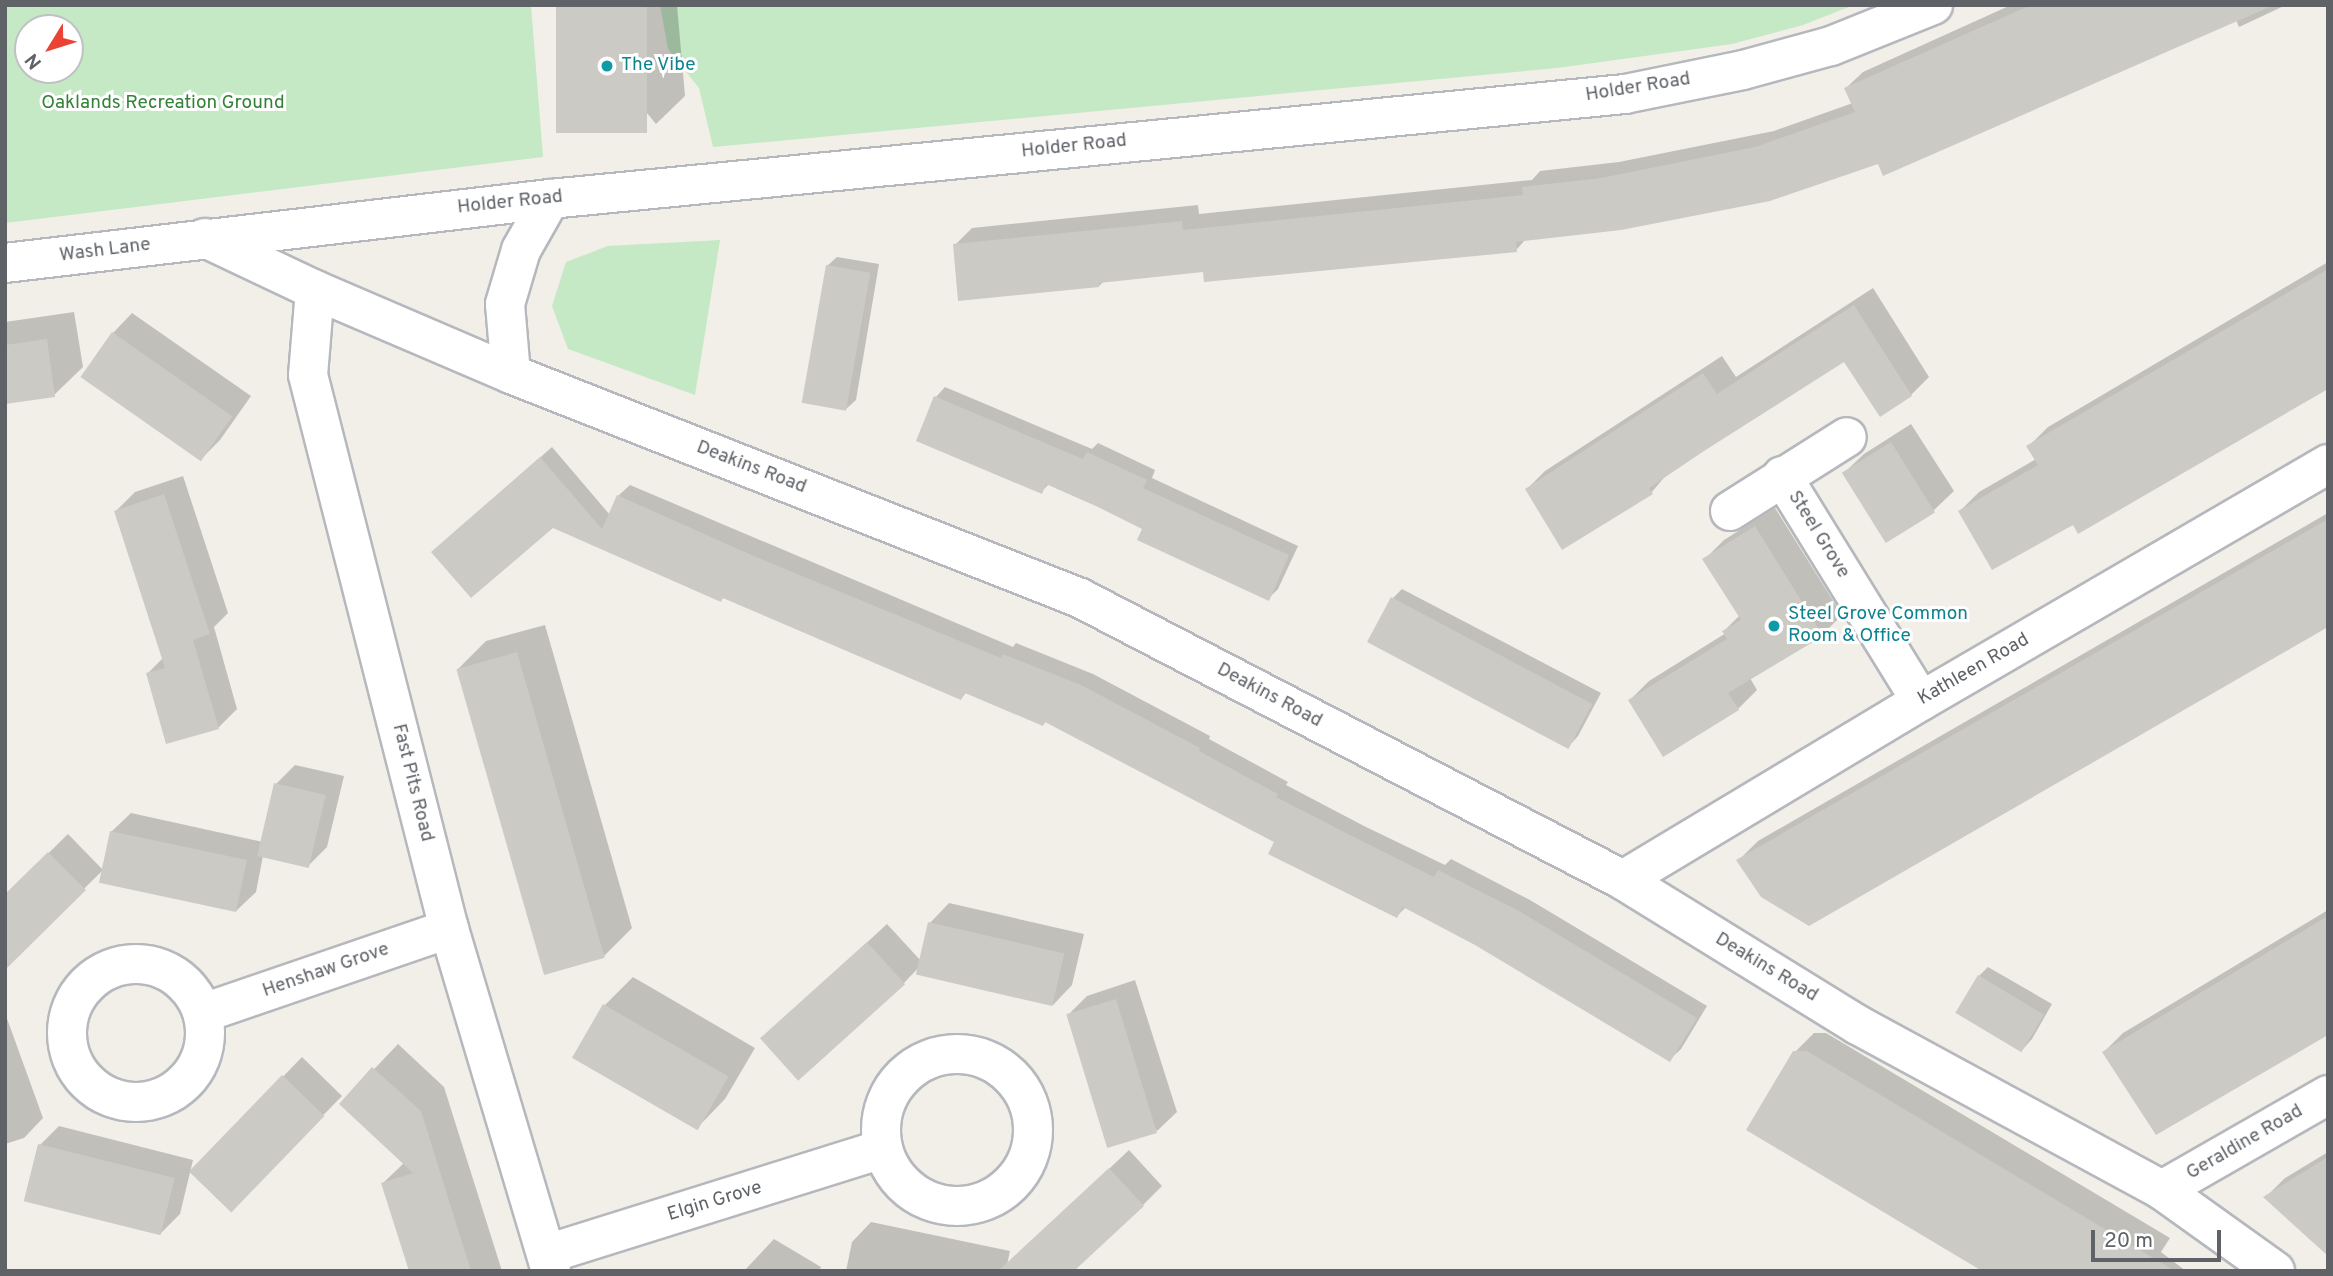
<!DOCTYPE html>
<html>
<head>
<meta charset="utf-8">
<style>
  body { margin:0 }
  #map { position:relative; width:2333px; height:1276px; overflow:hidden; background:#f1efe8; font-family:Overpass,sans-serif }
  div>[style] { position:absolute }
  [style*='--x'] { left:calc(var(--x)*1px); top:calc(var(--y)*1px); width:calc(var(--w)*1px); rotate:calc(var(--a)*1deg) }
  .green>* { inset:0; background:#c5e8c5 }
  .shadow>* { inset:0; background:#0003 }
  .building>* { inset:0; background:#cccac5; transform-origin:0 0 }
  .roads { filter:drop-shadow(2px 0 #b5b8bc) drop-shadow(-2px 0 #b5b8bc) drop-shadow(0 2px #b5b8bc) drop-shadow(0 -2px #b5b8bc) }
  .street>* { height:38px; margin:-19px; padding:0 19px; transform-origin:19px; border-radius:19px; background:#fff }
  .street>.ring { margin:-19px; padding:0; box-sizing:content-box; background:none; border:38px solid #fff; border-radius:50% }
  .secondary>* { height:38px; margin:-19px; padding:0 19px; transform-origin:19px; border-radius:19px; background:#fff }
  .dots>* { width:19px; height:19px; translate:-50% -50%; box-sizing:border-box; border:4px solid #fff; border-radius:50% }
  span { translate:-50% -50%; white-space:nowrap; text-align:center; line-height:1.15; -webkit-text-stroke:6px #fff; paint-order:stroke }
  .culture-label { font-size:19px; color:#0d838f }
  .left { translate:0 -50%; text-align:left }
  .street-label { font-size:19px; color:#5f6368 }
  .park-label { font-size:19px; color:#348238 }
  .frame { position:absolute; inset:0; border:7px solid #5f6368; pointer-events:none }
  .north { position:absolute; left:14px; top:14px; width:70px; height:70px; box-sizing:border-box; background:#fff; border:2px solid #bfc1c3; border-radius:50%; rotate:232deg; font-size:19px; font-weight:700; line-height:28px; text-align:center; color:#5f6368 }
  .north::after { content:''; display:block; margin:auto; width:24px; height:32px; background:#ea4335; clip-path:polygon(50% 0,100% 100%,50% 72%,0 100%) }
  .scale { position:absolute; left:2091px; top:1230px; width:130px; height:32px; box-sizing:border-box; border:4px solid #5f6368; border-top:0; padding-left:9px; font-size:21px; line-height:24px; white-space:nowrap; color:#5f6368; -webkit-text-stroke:5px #fff; paint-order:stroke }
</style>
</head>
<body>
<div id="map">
  <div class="green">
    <div style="clip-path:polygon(evenodd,5px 5px,531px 5px,543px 157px,5px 223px,5px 5px,28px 28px,70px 28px,70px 70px,28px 70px,28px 28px)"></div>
    <div style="clip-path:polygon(660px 5px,1854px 5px,1803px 25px,1732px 44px,1557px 68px,713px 147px,699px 88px,668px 49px)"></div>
    <div style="clip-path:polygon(720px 240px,695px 395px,568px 349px,552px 306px,566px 262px,608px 246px)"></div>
  </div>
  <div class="shadow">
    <div style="clip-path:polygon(558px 5px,677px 5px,685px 96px,656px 124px)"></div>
    <div style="clip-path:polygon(2011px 5px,2286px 5px,2239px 27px,2236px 20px,1879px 162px,1526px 239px,1516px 250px,1204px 270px,1104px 281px,1099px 286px,955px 245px,972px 228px,1198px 205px,1199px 214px,1532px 180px,1540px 171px,1619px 162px,1774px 131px,1853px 103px,1846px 88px,1863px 72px)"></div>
    <div style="clip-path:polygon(837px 257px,879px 264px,856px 400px,846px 409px,827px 266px)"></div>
    <div style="clip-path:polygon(2328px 262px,2328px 387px,2073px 522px,1960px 511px,1979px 492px,2036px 459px,2029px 446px,2048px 427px)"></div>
    <div style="clip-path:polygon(1873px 288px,1929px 377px,1911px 395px,1844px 360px,1668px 473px,1651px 493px,1527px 489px,1545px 471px,1722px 356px,1736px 377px)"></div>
    <div style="clip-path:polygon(74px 312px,83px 367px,54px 395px,5px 403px,5px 322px)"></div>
    <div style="clip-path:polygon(132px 313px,251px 396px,220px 440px,201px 459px,113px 333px)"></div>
    <div style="clip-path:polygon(945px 387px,1092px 449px,1098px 443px,1155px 470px,1152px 478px,1298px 546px,1278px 589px,1268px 599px,1145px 528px,1049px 484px,1041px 492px,936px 397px)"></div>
    <div style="clip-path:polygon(1911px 424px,1954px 491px,1934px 510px,1887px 540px,1844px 473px,1864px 454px)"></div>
    <div style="clip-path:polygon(552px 447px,610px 515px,618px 496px,630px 485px,1013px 647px,1016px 643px,1093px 674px,1210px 736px,1209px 739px,1288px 782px,1286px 785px,1364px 826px,1445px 865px,1451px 859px,1530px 900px,1707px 1006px,1681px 1049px,1669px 1060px,1476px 943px,1406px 907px,1397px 916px,1277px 841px,1047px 721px,1043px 724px,967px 692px,961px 698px,553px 526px,445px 541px)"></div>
    <div style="clip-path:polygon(183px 476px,228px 613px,214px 627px,237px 709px,218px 728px,148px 673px,163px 658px,116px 511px,135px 492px)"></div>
    <div style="clip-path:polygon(1775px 508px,1842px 615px,1822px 635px,1750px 678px,1757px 690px,1738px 709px,1630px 700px,1649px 681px,1726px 633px,1724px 631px,1740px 615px,1705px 559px,1724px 540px)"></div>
    <div style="clip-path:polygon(2328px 513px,2328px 625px,1739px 860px,1758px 841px)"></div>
    <div style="clip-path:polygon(1402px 589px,1601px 693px,1578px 736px,1569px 746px,1393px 598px)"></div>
    <div style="clip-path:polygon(545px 625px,632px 928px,604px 956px,458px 669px,486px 641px)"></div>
    <div style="clip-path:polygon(295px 765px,344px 776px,327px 847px,308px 866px,263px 856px,256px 892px,236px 911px,103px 870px,5px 967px,5px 896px,68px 834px,103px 870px,111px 832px,131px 813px,263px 842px,276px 784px)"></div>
    <div style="clip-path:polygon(949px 903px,1084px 934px,1072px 985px,1053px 1005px,920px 966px,904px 983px,783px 1020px,887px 924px,921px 961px,930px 923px)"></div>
    <div style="clip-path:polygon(2328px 910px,2328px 1032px,2104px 1052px,2123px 1033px)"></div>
    <div style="clip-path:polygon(1988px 967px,2052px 1004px,2032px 1039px,2023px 1049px,1979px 976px)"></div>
    <div style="clip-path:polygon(633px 977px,755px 1048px,725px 1099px,697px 1128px,604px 1006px)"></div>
    <div style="clip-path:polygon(1135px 980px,1177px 1112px,1157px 1131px,1068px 1015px,1087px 996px)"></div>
    <div style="clip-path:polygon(5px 1013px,43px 1118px,24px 1138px,5px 1144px)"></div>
    <div style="clip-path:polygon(1814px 1033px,1826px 1033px,2170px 1238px,2161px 1252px,2186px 1271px,1985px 1271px,1795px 1052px)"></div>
    <div style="clip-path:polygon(398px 1044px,444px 1087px,502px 1271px,411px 1271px,383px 1183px,404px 1163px,341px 1104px)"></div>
    <div style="clip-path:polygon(302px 1057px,342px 1096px,250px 1190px,192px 1171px)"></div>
    <div style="clip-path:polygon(59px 1126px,193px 1160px,180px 1214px,160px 1234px,40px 1145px)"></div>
    <div style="clip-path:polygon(1129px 1150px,1162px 1186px,1143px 1205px,1006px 1271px,846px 1271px,852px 1242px,871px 1222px,1010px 1251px,1007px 1265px)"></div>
    <div style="clip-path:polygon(2328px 1152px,2328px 1254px,2266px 1197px,2285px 1178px)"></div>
    <div style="clip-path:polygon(774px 1239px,821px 1267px,819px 1271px,744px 1271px)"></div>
  </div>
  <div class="building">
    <div style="left:556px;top:5px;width:91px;height:128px"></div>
    <div style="clip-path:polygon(2031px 5px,2274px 5px,1883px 176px,1878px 164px,1770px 201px,1621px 230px,1516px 242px,1517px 252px,1204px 282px,1203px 272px,1099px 283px,1099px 287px,958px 301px,953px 244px,1182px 221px,1183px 230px,1523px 195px,1522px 187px,1601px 178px,1755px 147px,1855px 112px,1844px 88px)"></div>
    <div style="left:826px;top:265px;width:45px;height:140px;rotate:10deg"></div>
    <div style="clip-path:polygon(2328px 269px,2328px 389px,2078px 534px,2073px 525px,1992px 570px,1958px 511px,2038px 465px,2026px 446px)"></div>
    <div style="clip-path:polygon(1854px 305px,1912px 396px,1880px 417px,1844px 362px,1704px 451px,1649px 488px,1653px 494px,1562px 550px,1525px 489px,1703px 373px,1717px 394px)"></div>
    <div style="left:112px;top:332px;width:147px;height:55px;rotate:35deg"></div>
    <div style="clip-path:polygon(47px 339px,55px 397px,5px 404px,5px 345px)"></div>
    <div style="clip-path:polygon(934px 396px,1083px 459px,1087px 452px,1147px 480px,1143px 488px,1289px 555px,1269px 601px,1137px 540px,1142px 529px,1098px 507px,1046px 484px,1042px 494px,916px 441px)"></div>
    <div style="left:1891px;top:442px;width:83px;height:58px;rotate:58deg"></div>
    <div style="clip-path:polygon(540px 457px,602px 529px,617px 495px,756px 557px,1001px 658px,1003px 654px,1081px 685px,1200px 748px,1199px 751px,1278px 794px,1276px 797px,1352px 836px,1434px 877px,1438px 870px,1519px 911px,1697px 1018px,1670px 1062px,1475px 945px,1403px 907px,1397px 918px,1268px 854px,1274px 842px,1045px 722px,1043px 726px,965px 693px,961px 700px,723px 598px,721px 602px,553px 528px,471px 598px,431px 552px)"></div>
    <div style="clip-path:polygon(164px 494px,210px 634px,193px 640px,219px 729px,166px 744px,146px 673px,165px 668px,114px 511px)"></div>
    <div style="clip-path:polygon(2328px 519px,2328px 627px,1809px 926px,1761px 897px,1736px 860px)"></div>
    <div style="clip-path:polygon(1755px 526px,1823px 636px,1728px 693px,1739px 710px,1663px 757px,1628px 700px,1727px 639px,1722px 631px,1741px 620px,1702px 559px)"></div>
    <div style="left:1391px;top:597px;width:228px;height:51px;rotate:28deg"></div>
    <div style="left:517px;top:652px;width:318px;height:63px;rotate:74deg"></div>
    <div style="left:274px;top:783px;width:53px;height:75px;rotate:13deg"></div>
    <div style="left:110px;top:831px;width:140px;height:53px;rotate:12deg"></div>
    <div style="clip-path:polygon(48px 852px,86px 890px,5px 970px,5px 894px)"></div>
    <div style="clip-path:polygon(2328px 916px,2328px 1035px,2156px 1135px,2102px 1052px)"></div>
    <div style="left:928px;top:922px;width:140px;height:54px;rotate:13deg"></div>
    <div style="left:867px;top:942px;width:57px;height:144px;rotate:48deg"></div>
    <div style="left:1978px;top:975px;width:77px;height:44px;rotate:31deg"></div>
    <div style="left:1116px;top:999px;width:140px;height:52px;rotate:73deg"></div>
    <div style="left:603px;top:1004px;width:145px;height:62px;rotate:30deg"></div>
    <div style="clip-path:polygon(1793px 1051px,1807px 1051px,2175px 1271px,1982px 1271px,1746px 1130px)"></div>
    <div style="clip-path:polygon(372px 1067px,421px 1111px,471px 1271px,409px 1271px,381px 1183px,413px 1173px,339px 1104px)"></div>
    <div style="left:282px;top:1075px;width:59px;height:134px;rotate:44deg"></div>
    <div style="left:38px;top:1144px;width:141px;height:59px;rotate:14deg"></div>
    <div style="clip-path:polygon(2328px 1157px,2328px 1256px,2263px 1197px)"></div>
    <div style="clip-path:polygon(1109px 1168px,1144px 1206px,1074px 1271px,998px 1271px)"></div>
  </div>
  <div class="roads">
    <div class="street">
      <div style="--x:315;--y:290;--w:85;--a:94.7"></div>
      <div style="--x:308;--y:375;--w:572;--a:75.72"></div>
      <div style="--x:449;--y:929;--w:357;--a:73.4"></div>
      <div style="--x:1782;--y:476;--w:264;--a:58.3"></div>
      <div style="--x:1730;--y:511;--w:138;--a:-32.3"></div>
      <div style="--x:1623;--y:880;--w:348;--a:-31"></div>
      <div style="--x:1921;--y:701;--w:471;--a:-30.2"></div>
      <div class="ring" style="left:67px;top:964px;width:100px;height:100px"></div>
      <div style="--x:203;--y:1013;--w:260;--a:-18.9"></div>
      <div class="ring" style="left:881px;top:1054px;width:114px;height:114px"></div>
      <div style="--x:2162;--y:1190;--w:191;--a:-29.8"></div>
      <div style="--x:547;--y:1254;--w:352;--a:-17.4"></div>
    </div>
    <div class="secondary">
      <div style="--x:205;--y:238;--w:122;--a:25.3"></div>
      <div style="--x:315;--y:290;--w:213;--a:23.2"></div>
      <div style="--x:511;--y:374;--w:612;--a:21.49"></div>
      <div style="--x:1080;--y:598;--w:612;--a:27.44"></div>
      <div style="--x:1623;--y:880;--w:276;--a:31.7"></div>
      <div style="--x:1858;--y:1025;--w:346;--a:28.5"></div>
      <div style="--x:2162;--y:1190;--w:139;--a:35.6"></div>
      <div style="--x:5;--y:263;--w:549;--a:-6.7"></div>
      <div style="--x:550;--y:199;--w:1080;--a:-5.58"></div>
      <div style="--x:1625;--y:94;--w:120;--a:-11.5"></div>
      <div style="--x:1743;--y:70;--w:91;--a:-15.3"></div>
      <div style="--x:1831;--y:46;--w:110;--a:-21.9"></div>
      <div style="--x:511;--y:374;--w:70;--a:-94.9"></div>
      <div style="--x:505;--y:304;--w:56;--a:-73.5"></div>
      <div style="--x:521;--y:250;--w:59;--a:-60.4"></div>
    </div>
  </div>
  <div class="dots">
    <div style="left:607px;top:66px;background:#0f9aa8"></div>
    <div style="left:1774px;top:626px;background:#0f9aa8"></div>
  </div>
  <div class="culture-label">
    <span class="left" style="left:621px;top:66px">The Vibe</span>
    <span class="left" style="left:1788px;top:626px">Steel Grove Common<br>Room &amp; Office</span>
  </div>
  <div class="street-label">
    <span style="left:1638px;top:88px;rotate:-9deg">Holder Road</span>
    <span style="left:1074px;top:147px;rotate:-6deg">Holder Road</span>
    <span style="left:510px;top:203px;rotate:-6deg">Holder Road</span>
    <span style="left:105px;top:251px;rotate:-7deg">Wash Lane</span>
    <span style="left:751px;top:468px;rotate:21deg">Deakins Road</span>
    <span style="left:1818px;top:535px;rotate:58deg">Steel Grove</span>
    <span style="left:1974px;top:670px;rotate:-30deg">Kathleen Road</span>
    <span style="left:1269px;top:696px;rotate:28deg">Deakins Road</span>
    <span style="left:412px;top:783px;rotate:76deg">Fast Pits Road</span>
    <span style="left:1766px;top:968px;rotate:31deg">Deakins Road</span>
    <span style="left:326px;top:971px;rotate:-19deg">Henshaw Grove</span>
    <span style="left:2245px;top:1143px;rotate:-30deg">Geraldine Road</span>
    <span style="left:715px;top:1202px;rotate:-17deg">Elgin Grove</span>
  </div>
  <div class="park-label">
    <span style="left:163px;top:104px">Oaklands Recreation Ground</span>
  </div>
  <div class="frame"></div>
  <div class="north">N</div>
  <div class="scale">20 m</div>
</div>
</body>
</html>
